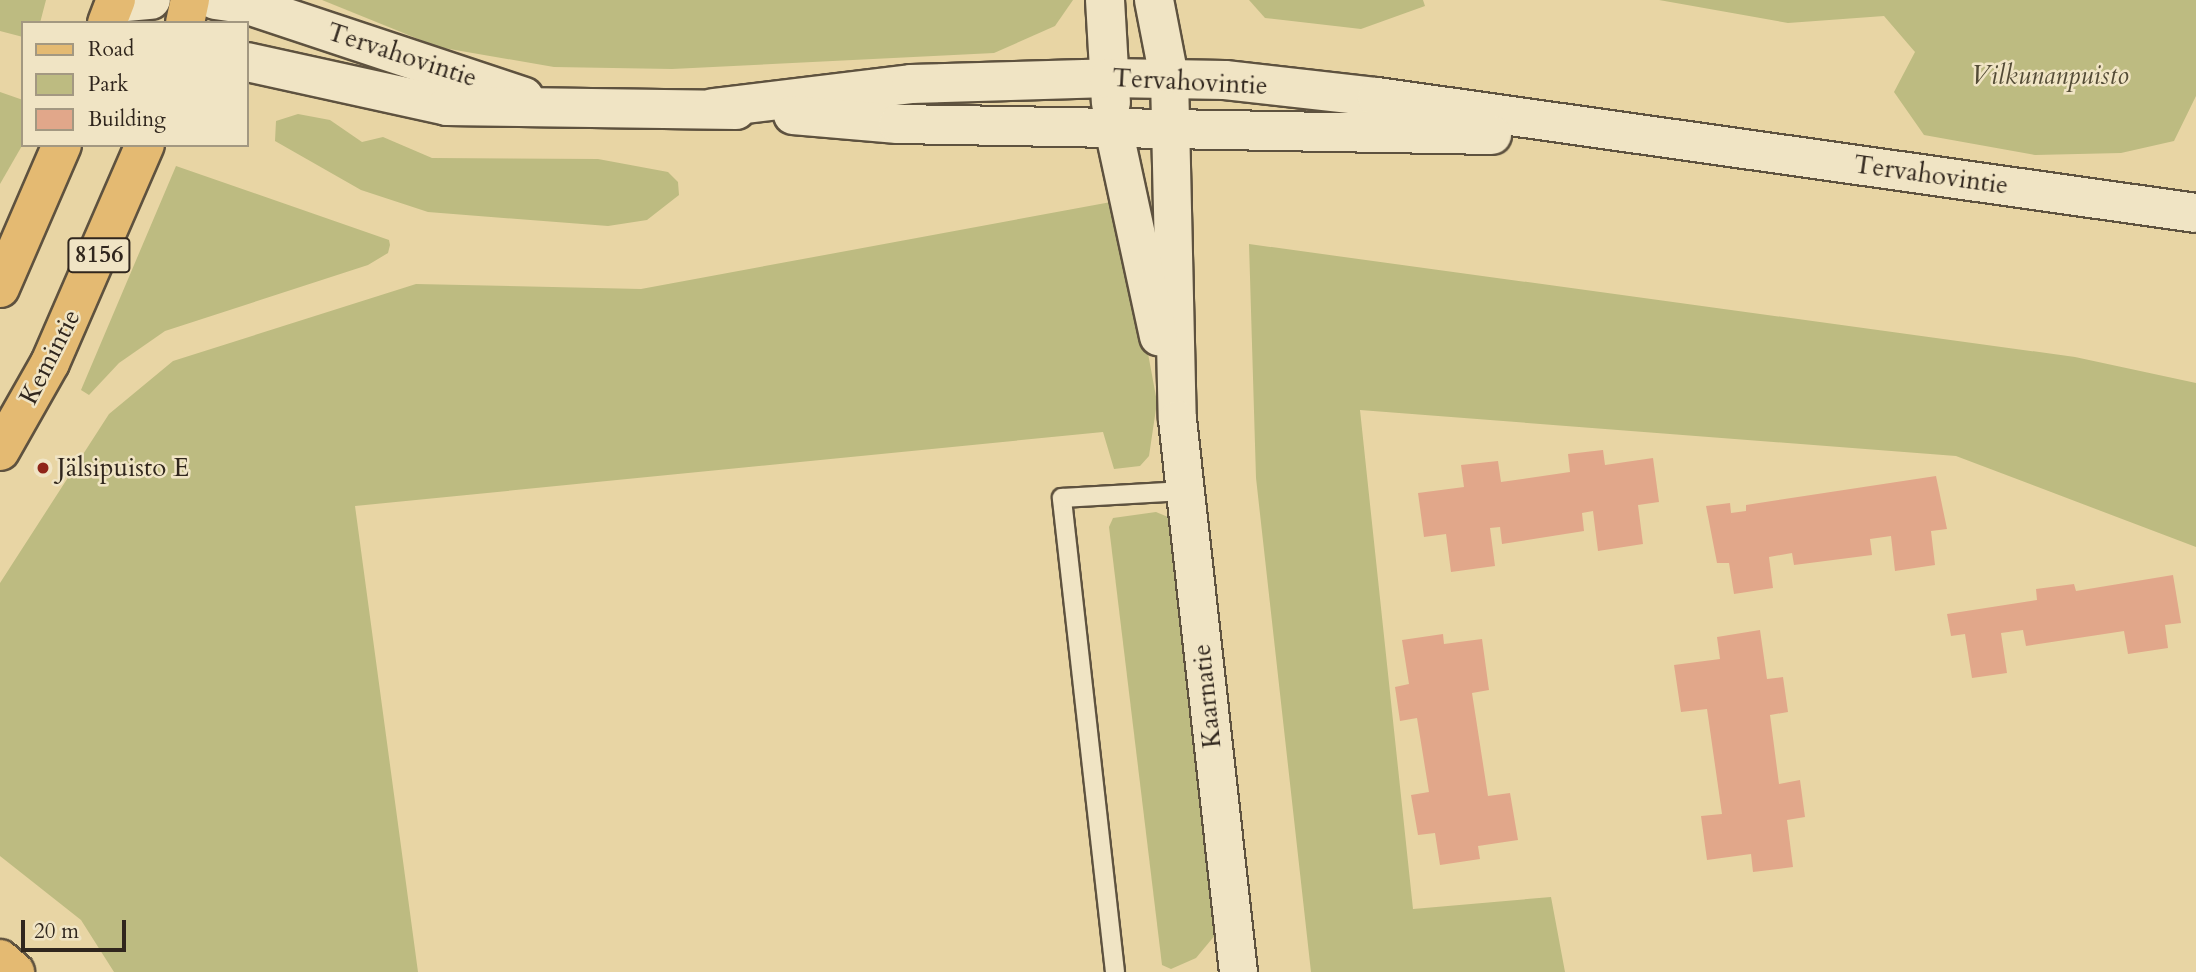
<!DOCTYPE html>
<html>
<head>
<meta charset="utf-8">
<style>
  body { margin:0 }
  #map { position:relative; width:2196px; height:972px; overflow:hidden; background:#e8d5a4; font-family:Cardo,serif }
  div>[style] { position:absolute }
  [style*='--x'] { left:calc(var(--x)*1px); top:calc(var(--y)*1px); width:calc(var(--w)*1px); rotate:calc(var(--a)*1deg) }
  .green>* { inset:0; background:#bdbb81 }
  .building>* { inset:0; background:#e1a78a }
  .roads { filter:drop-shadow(2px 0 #5e523f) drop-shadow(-2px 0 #5e523f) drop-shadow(0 2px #5e523f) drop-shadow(0 -2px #5e523f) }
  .lane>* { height:18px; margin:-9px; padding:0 9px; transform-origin:9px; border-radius:9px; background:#f0e4c4 }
  .street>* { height:37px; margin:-18.5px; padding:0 18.5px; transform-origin:18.5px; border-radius:18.5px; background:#f0e4c4 }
  .secondary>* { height:38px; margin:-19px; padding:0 19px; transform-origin:19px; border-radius:19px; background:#f0e4c4 }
  .primary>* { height:38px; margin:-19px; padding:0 19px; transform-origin:19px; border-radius:19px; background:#e4ba72 }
  .highway>* { height:38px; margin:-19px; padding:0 19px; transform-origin:19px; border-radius:19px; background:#e4ba72 }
  .dots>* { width:19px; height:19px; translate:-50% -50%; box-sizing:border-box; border:4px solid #f0e4c4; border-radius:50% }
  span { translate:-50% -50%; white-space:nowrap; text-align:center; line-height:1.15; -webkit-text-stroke:5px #f0e4c4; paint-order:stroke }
  .shield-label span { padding:2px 5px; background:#f0e4c4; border:2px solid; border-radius:5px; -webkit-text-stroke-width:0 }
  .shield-label { font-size:24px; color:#30261d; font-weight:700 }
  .street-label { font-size:26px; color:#30261d }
  .park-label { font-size:26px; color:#534b36; font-style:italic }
  .poi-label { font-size:26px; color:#30261d }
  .left { translate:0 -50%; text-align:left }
  .legend { position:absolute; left:21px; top:21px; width:228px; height:126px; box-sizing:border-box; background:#f0e4c4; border:2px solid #a39881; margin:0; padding:9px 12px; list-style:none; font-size:21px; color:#30261d }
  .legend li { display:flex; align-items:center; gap:14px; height:35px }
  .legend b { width:35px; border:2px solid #a39881 }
  .scale { position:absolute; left:21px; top:920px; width:105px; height:32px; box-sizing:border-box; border:4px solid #30261d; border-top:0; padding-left:9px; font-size:21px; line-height:24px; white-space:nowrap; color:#30261d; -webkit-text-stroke:5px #f0e4c4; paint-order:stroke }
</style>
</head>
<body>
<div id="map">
  <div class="green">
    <div style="clip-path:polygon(0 0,46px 0,40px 23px,23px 23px,23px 37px,0 31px)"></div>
    <div style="clip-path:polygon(322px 0,1073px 0,1055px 26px,994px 53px,672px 69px,554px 67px,438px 47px)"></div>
    <div style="clip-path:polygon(1249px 0,1423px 0,1425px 6px,1361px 29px,1265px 18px)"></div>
    <div style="clip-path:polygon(1659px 0,2196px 0,2196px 96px,2174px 141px,2121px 153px,2035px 155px,1924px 135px,1894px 92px,1915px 52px,1884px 16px,1788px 23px)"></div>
    <div style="clip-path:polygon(0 92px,23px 100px,23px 144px,0 184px)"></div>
    <div style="clip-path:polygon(298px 114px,330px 120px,362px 142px,383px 137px,432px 158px,598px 159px,668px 172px,678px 182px,679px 195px,647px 220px,608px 226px,428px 212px,361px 190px,275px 141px,276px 121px)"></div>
    <div style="clip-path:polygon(176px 166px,389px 240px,390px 245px,388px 253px,368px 265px,165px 331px,119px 363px,89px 395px,81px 390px)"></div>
    <div style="clip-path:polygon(1111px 202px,1125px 229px,1157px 402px,1149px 456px,1140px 466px,1114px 469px,1103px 432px,355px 506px,418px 972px,114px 972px,81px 920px,0 856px,0 583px,109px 414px,173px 361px,416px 284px,641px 289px)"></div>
    <div style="clip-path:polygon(1249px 244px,2075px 357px,2196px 383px,2196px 547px,1956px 456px,1360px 410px,1413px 909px,1551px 897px,1565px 972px,1311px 972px,1256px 478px)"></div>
    <div style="clip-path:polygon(1156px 512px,1168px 517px,1173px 527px,1216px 934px,1196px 958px,1171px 969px,1162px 965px,1109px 527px,1113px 518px)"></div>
  </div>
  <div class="building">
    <div style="clip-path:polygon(1603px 450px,1605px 465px,1653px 458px,1659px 502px,1638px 505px,1643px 544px,1598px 551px,1593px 511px,1582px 513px,1584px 531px,1502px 544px,1500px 527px,1490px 528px,1495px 566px,1451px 572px,1446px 534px,1424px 537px,1418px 493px,1464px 487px,1461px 465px,1498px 461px,1501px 482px,1570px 472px,1568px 454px)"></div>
    <div style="clip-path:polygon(1936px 476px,1947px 529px,1931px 531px,1935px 565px,1895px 571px,1891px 536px,1870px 539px,1872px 555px,1794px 565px,1792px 553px,1769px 557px,1773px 588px,1734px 594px,1729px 563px,1717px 563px,1706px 506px,1730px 503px,1731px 513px,1746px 511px,1746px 505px)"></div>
    <div style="clip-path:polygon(2173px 575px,2181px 623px,2165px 625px,2168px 648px,2128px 654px,2124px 631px,2026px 646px,2023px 630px,2001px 633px,2007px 673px,1972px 678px,1965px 634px,1951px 636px,1947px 614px,2037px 600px,2036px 589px,2074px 584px,2076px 591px)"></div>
    <div style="clip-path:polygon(1760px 630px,1767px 679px,1783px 677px,1788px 712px,1770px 715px,1779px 784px,1800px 780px,1805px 817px,1787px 820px,1793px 867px,1753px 872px,1751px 854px,1707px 860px,1701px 816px,1722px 814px,1707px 709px,1681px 712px,1674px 665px,1720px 659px,1717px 637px)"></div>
    <div style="clip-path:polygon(1443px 634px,1444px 644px,1482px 639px,1489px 690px,1472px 693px,1488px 796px,1510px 793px,1518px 840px,1478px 846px,1480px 859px,1440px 865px,1435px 833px,1418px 835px,1411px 795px,1429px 792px,1417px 718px,1400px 721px,1395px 687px,1409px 684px,1402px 640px)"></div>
  </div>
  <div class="roads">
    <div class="lane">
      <div style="--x:1115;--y:972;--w:477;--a:-96.4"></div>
      <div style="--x:1062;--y:498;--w:122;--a:-3.3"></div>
    </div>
    <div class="street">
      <div style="--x:1169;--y:77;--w:342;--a:88.7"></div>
      <div style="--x:1177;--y:419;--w:556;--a:83.71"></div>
      <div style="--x:1113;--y:128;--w:213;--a:77.8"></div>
    </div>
    <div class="secondary">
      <div style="--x:215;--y:0;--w:30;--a:8"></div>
      <div style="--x:245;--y:4;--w:294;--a:18.4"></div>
      <div style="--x:1105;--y:0;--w:103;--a:86.7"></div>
      <div style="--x:1154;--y:0;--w:78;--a:79"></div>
      <div style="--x:115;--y:3;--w:36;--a:-5"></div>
      <div style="--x:247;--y:62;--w:205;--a:12.4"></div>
      <div style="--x:447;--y:106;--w:289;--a:0.8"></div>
      <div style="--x:713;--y:108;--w:199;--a:-6.9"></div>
      <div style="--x:911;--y:84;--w:198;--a:-1.7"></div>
      <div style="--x:1109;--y:78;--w:116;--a:1"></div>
      <div style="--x:1225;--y:80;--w:153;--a:6.4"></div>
      <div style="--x:1377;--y:97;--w:827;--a:8.06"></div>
      <div style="--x:793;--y:115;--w:105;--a:4.9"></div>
      <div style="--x:898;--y:124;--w:594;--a:1.06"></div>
    </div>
    <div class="primary">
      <div style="--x:107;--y:23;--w:25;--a:-69"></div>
      <div style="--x:185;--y:23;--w:24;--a:-78"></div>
      <div style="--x:0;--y:288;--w:156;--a:-66.6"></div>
      <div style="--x:0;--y:451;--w:101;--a:-60.4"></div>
      <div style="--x:50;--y:363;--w:238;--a:-66.5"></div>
    </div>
    <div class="highway">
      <div style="--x:0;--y:959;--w:20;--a:41"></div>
    </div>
  </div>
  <div class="dots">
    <div style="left:43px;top:468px;background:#8f2418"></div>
  </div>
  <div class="shield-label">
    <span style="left:99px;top:255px">8156</span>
  </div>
  <div class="street-label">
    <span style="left:402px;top:55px;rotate:18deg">Tervahovintie</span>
    <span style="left:1190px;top:82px;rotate:3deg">Tervahovintie</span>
    <span style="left:1931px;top:175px;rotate:8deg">Tervahovintie</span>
    <span style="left:50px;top:357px;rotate:-63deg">Kemintie</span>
    <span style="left:1207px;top:696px;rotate:-96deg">Kaarnatie</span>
  </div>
  <div class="park-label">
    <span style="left:2050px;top:76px">Vilkunanpuisto</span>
  </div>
  <div class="poi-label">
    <span class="left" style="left:57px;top:468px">Jälsipuisto E</span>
  </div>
  <ul class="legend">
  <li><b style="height:9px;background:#e4ba72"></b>Road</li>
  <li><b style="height:19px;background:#bdbb81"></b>Park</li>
  <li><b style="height:19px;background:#e1a78a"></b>Building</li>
  </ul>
  <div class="scale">20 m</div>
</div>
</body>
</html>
